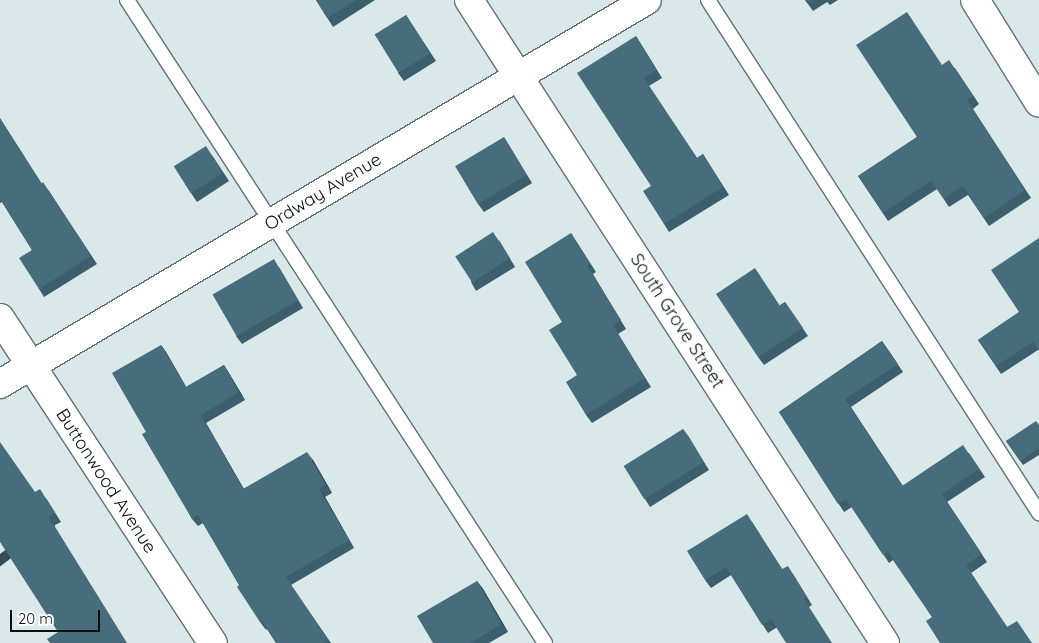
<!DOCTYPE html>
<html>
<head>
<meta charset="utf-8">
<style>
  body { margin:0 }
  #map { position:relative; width:1039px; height:643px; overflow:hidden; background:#d9e9ea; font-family:Quicksand,sans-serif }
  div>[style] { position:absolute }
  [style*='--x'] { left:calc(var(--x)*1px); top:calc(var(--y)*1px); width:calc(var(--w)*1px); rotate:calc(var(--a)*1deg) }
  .roads { filter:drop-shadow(1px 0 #647273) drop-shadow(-1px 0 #647273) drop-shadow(0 1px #647273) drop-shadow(0 -1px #647273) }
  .lane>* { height:14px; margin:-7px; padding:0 7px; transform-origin:7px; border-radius:7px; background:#fff }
  .street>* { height:28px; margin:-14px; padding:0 14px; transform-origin:14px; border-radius:14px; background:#fff }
  .secondary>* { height:28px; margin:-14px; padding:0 14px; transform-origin:14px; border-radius:14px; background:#fff }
  .wall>* { inset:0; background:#3d5e6c }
  .shaded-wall>* { inset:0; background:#324c58; transform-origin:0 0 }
  .building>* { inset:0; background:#476d7d; transform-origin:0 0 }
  span { translate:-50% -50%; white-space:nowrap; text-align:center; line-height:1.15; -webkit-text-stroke:5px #fff; paint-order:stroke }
  .street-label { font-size:18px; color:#0a0f10 }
  .scale { position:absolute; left:10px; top:610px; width:90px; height:22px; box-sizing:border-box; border:2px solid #0a0f10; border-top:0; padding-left:6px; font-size:15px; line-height:18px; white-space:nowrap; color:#0a0f10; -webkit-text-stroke:4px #fff; paint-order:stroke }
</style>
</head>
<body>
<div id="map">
  <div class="roads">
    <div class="lane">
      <div style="--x:127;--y:0;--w:767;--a:56.97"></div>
      <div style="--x:708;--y:0;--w:611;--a:57.17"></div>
    </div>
    <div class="street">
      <div style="--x:469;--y:0;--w:766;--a:57.1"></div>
      <div style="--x:0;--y:318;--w:389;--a:56.8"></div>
      <div style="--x:0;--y:384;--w:752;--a:-30.69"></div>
    </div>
    <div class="secondary">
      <div style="--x:975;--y:0;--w:121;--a:58.1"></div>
    </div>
  </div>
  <div class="wall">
    <div style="clip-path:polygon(316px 0,375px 0,333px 27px)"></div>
    <div style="clip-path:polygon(805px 0,838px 0,830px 5px,827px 2px,813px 11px)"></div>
    <div style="clip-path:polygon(406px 15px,436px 61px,404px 81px,398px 73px)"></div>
    <div style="clip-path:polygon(636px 36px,662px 78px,649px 86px,697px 158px,703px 154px,729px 195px,669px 232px,664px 224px,651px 186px)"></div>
    <div style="clip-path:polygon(942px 65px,955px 68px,979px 104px,973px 109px,1031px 198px,989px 226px,968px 195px,949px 207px,937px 189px,888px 221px,858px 176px,917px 137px)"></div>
    <div style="clip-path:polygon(0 118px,42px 184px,49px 191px,97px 264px,44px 297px,39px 289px,32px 250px,2px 202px,0 203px)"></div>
    <div style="clip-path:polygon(504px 137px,532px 183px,484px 212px,478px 204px)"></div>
    <div style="clip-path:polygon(212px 155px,229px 181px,197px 202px,191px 193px)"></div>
    <div style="clip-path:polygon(571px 233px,596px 272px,593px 274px,626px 329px,618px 334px,651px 387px,592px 423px,586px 415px,577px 375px,562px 322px)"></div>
    <div style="clip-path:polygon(1039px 238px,1038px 350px,1001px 374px,978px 340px,1019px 312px)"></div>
    <div style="clip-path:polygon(499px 240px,515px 267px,476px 291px,471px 282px)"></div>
    <div style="clip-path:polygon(279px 267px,303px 308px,242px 344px,236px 336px)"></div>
    <div style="clip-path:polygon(785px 302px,808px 336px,764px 365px,758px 357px,780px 305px)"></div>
    <div style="clip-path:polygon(882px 341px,903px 372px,851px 407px,903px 486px,969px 453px,985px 477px,947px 502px,987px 562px,971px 573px,1007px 627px,1032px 643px,940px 643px,932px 617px,893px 560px,889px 563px,852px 507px,844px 512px,779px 412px)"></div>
    <div style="clip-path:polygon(161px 345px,166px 352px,186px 387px,224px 365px,245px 400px,206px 423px,244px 489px,313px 460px,332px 493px,325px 497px,354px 548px,291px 585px,331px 643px,276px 643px,267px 629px,266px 630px,260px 622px,239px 585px,203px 523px,198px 526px,192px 519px,146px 432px)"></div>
    <div style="clip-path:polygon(1039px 425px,1039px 455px,1023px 465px,1006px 441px)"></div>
    <div style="clip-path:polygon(683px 429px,709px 470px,650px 507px,645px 499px)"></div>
    <div style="clip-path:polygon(46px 498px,61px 522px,55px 525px,58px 632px)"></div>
    <div style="clip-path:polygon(752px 522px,782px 569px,793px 574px,812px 605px,768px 633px,731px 575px,711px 588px,705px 580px)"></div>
    <div style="clip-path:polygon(477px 581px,483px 589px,508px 632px,489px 643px,433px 643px)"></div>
  </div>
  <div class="shaded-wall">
    <div style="clip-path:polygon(161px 345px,166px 352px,191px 395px,186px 387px)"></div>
    <div style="clip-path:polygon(224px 365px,229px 373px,245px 400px,239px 392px)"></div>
    <div style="clip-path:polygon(201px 415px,206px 423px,248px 497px,243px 489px)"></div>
    <div style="clip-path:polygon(683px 429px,689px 437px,709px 470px,704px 462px)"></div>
    <div style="clip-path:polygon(307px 452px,313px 460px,332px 493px,326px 485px)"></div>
    <div style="clip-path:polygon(319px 489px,325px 497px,354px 548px,349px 540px)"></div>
    <div style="left:49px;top:517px;width:10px;height:148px;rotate:53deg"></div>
    <div style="clip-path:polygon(477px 581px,483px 589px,508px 632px,502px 624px)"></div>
  </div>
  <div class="building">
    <div style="clip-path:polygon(316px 0,356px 0,327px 18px)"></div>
    <div style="clip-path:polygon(805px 0,812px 0,807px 3px)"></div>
    <div style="clip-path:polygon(907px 12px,942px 65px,949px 60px,973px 96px,967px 100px,1025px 190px,984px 218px,963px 186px,944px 199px,931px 181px,883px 213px,858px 176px,917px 137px,856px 45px)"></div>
    <div style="left:406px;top:15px;width:45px;height:37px;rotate:58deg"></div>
    <div style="clip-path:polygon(636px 36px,657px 70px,644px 78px,697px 158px,703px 154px,723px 187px,664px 224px,643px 191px,651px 186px,577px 73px)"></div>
    <div style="clip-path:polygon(0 119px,41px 184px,43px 182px,91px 256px,39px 289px,19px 258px,32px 250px,0 199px)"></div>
    <div style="left:504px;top:137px;width:44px;height:57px;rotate:59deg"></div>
    <div style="left:206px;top:146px;width:32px;height:38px;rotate:58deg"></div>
    <div style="left:493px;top:232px;width:31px;height:45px;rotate:57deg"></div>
    <div style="clip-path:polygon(571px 233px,590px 264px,587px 266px,621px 320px,613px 325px,645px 378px,586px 415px,566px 382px,577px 375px,549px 330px,562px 322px,525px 262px)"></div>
    <div style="clip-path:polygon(1039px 238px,1039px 351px,1033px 342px,996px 366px,978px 340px,1019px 312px,991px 270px)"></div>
    <div style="left:274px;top:259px;width:48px;height:71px;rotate:60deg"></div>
    <div style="clip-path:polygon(755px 268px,780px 306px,785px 302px,803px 328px,758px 357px,716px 294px)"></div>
    <div style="clip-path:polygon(882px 341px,898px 364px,845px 399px,902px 486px,963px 445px,979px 469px,942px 494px,982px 554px,966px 565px,1007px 627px,1017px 621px,1032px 643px,940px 643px,926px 621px,932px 617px,888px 551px,883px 555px,846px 499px,838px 504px,779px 412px)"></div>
    <div style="clip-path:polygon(161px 345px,186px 387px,224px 365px,239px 392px,201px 415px,243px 489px,307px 452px,326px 485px,319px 489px,349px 540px,286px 577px,328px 640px,323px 643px,276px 643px,262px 621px,260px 622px,237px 587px,239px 585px,198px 515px,192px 519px,142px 434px,146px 432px,112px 373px)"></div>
    <div style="clip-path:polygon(1036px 421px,1039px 425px,1039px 448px,1020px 461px,1006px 441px)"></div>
    <div style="left:683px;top:429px;width:39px;height:70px;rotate:58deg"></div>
    <div style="clip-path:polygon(0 442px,35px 492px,40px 489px,55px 513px,49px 517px,127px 643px,50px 643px,47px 639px,58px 632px,0 542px)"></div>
    <div style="clip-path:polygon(747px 514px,782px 569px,788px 566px,807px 597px,804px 599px,832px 643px,786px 643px,771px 619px,762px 625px,726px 567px,705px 580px,687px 551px)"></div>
    <div style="clip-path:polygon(477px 581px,502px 624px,470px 643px,433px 643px,417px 616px)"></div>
  </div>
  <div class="street-label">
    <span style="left:323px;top:192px;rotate:-31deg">Ordway Avenue</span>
    <span style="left:677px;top:321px;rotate:57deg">South Grove Street</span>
    <span style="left:106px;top:481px;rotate:57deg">Buttonwood Avenue</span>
  </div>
  <div class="scale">20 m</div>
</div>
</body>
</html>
